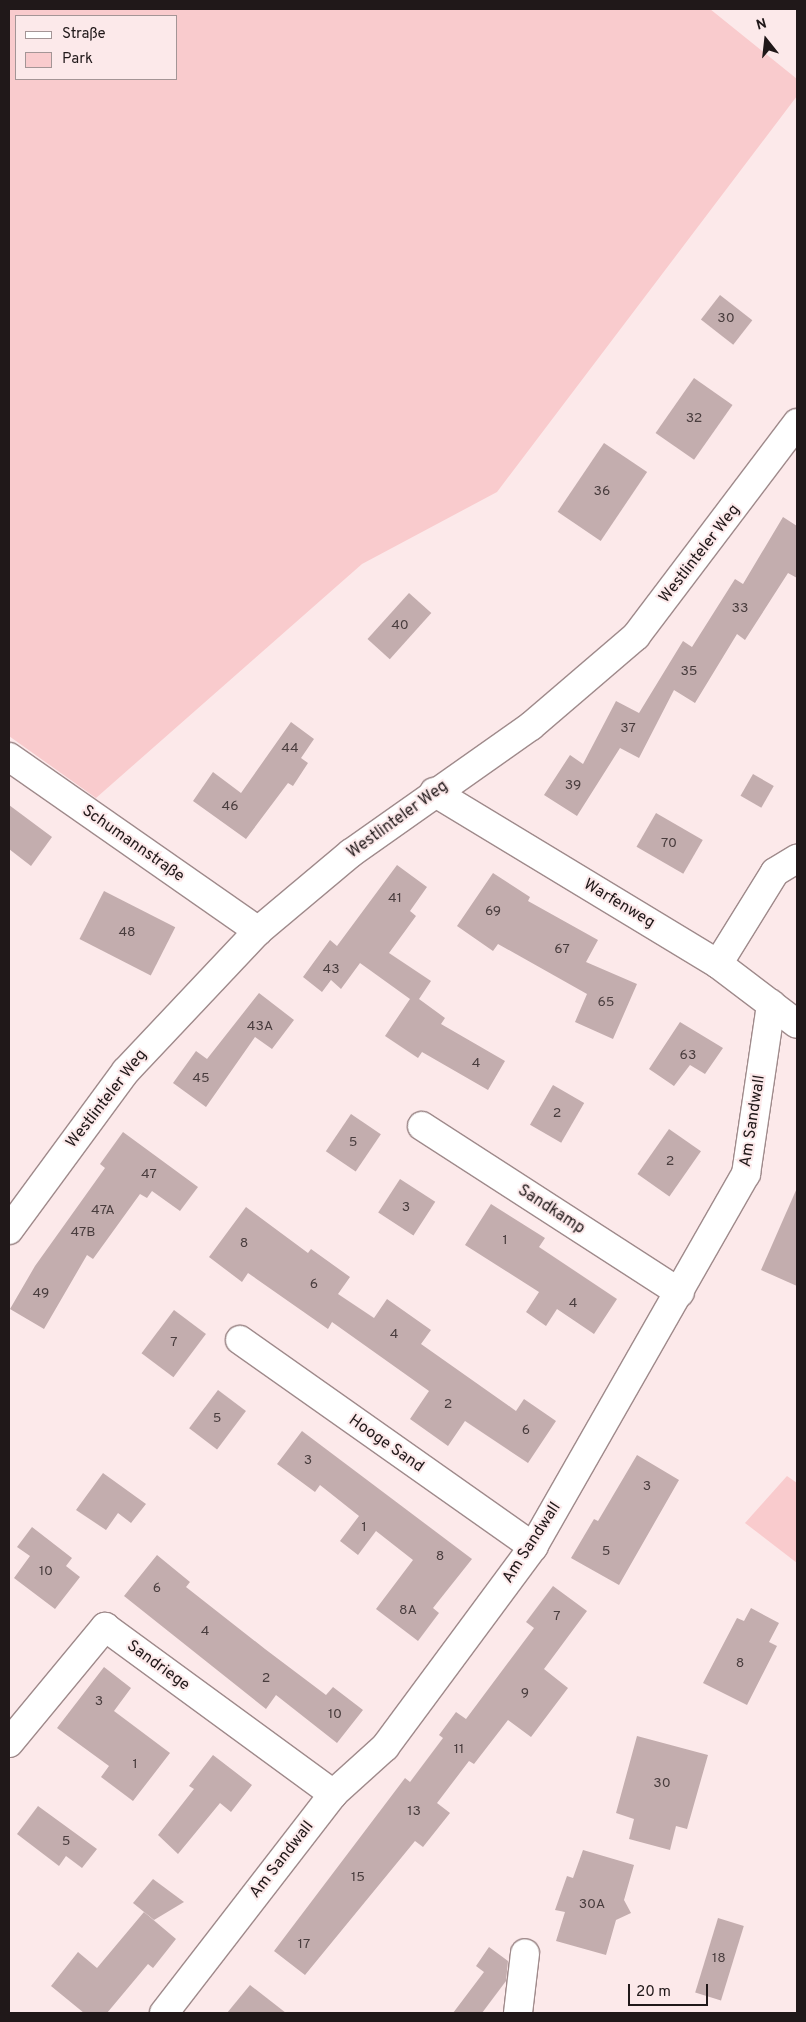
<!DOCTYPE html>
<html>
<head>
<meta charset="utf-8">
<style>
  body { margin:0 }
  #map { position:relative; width:806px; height:2022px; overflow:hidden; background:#fce9ea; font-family:Overpass,sans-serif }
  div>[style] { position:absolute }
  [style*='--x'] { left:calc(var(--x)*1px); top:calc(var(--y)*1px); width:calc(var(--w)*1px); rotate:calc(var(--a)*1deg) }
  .green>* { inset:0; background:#f9cbcd }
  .building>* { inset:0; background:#c3adae; transform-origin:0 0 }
  .roads { filter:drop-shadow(1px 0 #9f8a8b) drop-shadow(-1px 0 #9f8a8b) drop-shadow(0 1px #9f8a8b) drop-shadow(0 -1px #9f8a8b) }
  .minor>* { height:28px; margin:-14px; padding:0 14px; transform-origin:14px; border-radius:14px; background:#fff }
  span { translate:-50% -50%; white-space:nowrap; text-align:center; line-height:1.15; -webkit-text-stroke:4px #fce9ea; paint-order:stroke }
  .number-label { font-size:14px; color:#493d3e }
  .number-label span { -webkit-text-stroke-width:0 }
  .street-label { font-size:16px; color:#201819 }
  .frame { position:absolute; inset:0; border:10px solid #201819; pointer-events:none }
  .legend { position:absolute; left:15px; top:15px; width:162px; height:65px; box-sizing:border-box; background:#fce9ea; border:1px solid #a49596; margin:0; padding:6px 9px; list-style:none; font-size:15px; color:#201819 }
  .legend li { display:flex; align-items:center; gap:10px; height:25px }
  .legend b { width:25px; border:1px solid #a49596 }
  .north { position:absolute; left:741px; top:15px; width:50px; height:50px; -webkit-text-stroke:4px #fce9ea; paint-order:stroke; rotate:344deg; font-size:14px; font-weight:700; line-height:20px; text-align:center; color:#201819 }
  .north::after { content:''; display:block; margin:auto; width:18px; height:22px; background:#201819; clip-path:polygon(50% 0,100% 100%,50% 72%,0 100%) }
  .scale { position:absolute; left:628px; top:1984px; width:80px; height:22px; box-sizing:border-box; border:2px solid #201819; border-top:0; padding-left:6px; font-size:15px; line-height:18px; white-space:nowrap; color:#201819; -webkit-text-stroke:4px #fce9ea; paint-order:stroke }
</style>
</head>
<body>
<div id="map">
  <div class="green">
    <div style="clip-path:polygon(evenodd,9px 9px,710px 9px,797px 79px,797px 96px,497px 492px,362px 564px,96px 798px,9px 736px,9px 9px,16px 16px,176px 16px,176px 79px,16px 79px,16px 16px)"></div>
    <div style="clip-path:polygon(787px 1476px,797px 1483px,797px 1563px,745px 1523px)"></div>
  </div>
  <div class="building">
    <div style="left:720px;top:295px;width:41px;height:31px;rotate:38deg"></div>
    <div style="left:694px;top:378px;width:47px;height:67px;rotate:35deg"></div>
    <div style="left:604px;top:443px;width:52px;height:83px;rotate:34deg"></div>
    <div style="clip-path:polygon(783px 517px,797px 526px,797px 578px,788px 573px,745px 640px,737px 634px,695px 703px,674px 690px,639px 758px,620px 748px,577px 816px,544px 795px,570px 755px,583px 764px,616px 701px,639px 713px,683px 641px,692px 647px,735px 579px,743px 584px)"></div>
    <div style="left:409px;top:593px;width:30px;height:62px;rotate:42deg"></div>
    <div style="clip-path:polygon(291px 722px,314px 739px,301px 758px,308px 763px,293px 786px,288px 783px,246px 839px,193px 801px,213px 772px,241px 793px)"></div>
    <div style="left:753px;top:774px;width:24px;height:25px;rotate:30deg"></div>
    <div style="clip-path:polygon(9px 805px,52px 837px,31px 866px,9px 849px)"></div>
    <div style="left:656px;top:813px;width:54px;height:39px;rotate:30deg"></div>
    <div style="clip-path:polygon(397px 865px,427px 887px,410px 911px,416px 916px,389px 953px,431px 981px,419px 999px,445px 1018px,441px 1024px,505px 1061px,488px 1090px,422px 1052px,418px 1058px,385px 1036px,410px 999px,360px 963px,341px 989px,331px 980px,322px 992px,303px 977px,330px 940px,337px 946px)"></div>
    <div style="clip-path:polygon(493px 873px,530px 897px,528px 901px,598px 940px,586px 962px,637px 984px,613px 1039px,575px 1022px,587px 994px,498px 944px,493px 951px,457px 926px)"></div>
    <div style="left:104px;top:891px;width:80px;height:54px;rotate:27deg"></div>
    <div style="clip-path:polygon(259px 993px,294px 1020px,272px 1049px,255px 1037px,206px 1107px,173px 1083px,196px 1051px,207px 1059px)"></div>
    <div style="clip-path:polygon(680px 1022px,723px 1048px,705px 1074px,690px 1065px,674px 1086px,649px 1069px)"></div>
    <div style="left:553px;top:1085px;width:36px;height:46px;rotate:30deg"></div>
    <div style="left:351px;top:1114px;width:36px;height:45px;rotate:34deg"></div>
    <div style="left:669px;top:1129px;width:39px;height:55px;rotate:35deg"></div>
    <div style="clip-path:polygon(123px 1132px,198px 1187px,180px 1211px,152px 1191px,147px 1198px,140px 1194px,93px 1259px,87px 1255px,44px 1329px,10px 1309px,35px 1266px,105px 1168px,100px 1164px)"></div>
    <div style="left:400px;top:1179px;width:42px;height:40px;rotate:33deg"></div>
    <div style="clip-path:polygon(797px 1188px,797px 1286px,761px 1270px)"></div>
    <div style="clip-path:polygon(491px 1204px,545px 1238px,539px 1247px,617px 1299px,594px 1334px,557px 1309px,546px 1326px,526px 1312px,539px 1292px,465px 1245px)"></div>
    <div style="clip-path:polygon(246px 1207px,308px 1253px,311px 1249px,350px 1277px,338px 1294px,374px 1318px,387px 1299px,431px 1330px,421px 1344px,516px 1411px,524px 1399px,556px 1421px,528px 1463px,465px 1421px,448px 1446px,410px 1419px,429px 1391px,332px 1322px,328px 1329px,248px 1273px,242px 1282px,209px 1257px)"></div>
    <div style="left:174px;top:1310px;width:40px;height:54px;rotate:37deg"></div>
    <div style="left:218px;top:1390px;width:35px;height:48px;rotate:37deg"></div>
    <div style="clip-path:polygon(302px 1431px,472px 1559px,433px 1608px,439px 1613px,418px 1641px,376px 1609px,413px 1560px,376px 1531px,358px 1555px,340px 1541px,359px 1516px,320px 1485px,315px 1492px,277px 1464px)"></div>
    <div style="clip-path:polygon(637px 1455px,679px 1480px,619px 1585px,571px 1558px,594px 1519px,598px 1521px)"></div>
    <div style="clip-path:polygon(103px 1473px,146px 1504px,131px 1523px,118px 1513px,106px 1530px,76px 1510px)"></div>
    <div style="clip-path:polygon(32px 1527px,72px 1558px,66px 1566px,80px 1577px,55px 1609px,14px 1578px,30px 1556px,17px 1547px)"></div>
    <div style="clip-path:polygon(157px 1555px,190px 1582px,186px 1587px,265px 1649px,326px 1695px,333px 1687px,363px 1710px,337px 1743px,276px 1695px,266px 1709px,124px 1596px)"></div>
    <div style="clip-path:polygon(553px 1586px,587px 1611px,544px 1669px,568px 1688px,531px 1737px,508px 1720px,474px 1764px,469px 1761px,437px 1803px,450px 1813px,423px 1847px,415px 1841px,305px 1975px,274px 1951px,405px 1778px,410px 1782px,443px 1738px,439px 1735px,456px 1712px,466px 1719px,534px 1628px,526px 1622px)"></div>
    <div style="clip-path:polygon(751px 1608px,779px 1623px,769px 1642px,777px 1646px,747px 1705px,703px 1683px,737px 1618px,744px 1621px)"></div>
    <div style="clip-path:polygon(104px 1667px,131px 1688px,114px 1711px,170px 1753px,133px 1801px,101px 1777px,109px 1766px,57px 1728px)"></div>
    <div style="clip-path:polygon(637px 1736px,708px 1755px,687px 1829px,676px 1826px,670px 1850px,629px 1839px,634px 1819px,616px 1813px)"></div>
    <div style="clip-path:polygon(213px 1755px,252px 1785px,231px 1812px,220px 1803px,178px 1854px,158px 1835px,194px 1789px,189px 1786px)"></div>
    <div style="clip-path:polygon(38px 1806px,97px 1849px,82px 1868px,66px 1856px,59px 1866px,17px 1834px)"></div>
    <div style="clip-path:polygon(583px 1850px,634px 1865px,624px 1900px,631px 1913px,616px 1920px,606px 1955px,556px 1941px,565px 1912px,555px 1910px,567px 1876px,573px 1878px)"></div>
    <div style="clip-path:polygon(153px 1879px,184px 1902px,154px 1920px,133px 1903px)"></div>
    <div style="clip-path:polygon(144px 1912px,176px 1939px,153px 1968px,148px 1964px,107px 2013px,84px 2013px,51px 1986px,78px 1952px,97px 1968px)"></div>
    <div style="left:718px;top:1918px;width:27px;height:78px;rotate:17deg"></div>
    <div style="clip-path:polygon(489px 1947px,508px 1961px,506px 1981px,482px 2013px,453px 2013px,484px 1972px,476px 1966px)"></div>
    <div style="clip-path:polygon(250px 1985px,286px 2013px,227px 2013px)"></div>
  </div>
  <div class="roads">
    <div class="minor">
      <div style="--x:9;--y:757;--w:304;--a:34.9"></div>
      <div style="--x:434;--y:792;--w:332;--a:31.2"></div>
      <div style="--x:718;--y:964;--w:99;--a:37.2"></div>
      <div style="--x:718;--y:964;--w:108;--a:-58.2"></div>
      <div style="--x:775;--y:872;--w:26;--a:-31"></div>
      <div style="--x:422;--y:1126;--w:307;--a:32.9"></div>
      <div style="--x:9;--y:1230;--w:197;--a:-53.7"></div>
      <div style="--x:126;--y:1071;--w:192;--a:-46.7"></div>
      <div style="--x:258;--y:931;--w:121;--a:-40"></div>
      <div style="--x:351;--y:853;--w:220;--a:-35.2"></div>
      <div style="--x:531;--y:726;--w:138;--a:-40.6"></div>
      <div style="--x:636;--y:636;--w:267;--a:-52.9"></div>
      <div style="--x:240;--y:1340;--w:359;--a:35.2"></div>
      <div style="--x:9;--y:1743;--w:151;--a:-50.4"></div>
      <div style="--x:105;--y:1627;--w:283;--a:36.2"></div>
      <div style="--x:164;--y:2013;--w:277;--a:-52.3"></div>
      <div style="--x:333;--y:1794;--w:70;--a:-42.1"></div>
      <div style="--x:385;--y:1747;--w:249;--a:-53.5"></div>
      <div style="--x:533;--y:1547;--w:430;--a:-60.3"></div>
      <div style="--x:746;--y:1174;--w:172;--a:-81.6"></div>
      <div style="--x:518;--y:2013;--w:60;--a:-83.3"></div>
    </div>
  </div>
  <div class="number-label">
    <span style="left:726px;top:319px">30</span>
    <span style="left:694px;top:419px">32</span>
    <span style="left:602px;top:492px">36</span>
    <span style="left:740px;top:609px">33</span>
    <span style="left:400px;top:626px">40</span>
    <span style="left:689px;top:672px">35</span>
    <span style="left:628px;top:729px">37</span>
    <span style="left:290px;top:749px">44</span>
    <span style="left:573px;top:786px">39</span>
    <span style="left:230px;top:807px">46</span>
    <span style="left:669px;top:844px">70</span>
    <span style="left:395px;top:899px">41</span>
    <span style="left:493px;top:912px">69</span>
    <span style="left:127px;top:933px">48</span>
    <span style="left:562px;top:950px">67</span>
    <span style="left:331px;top:970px">43</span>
    <span style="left:606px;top:1003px">65</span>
    <span style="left:260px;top:1027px">43A</span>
    <span style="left:688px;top:1056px">63</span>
    <span style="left:476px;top:1064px">4</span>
    <span style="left:201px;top:1079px">45</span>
    <span style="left:557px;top:1114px">2</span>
    <span style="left:353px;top:1143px">5</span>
    <span style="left:670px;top:1162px">2</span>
    <span style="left:149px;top:1175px">47</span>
    <span style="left:406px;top:1208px">3</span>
    <span style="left:103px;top:1211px">47A</span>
    <span style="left:83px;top:1233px">47B</span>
    <span style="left:505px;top:1241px">1</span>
    <span style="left:244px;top:1244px">8</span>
    <span style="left:314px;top:1285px">6</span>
    <span style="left:41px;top:1294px">49</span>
    <span style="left:573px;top:1304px">4</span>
    <span style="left:394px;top:1335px">4</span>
    <span style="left:174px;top:1343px">7</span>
    <span style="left:448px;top:1405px">2</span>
    <span style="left:217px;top:1419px">5</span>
    <span style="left:526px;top:1431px">6</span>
    <span style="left:308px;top:1461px">3</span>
    <span style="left:647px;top:1487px">3</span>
    <span style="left:364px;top:1528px">1</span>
    <span style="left:606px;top:1552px">5</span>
    <span style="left:440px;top:1557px">8</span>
    <span style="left:46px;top:1572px">10</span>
    <span style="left:157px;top:1589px">6</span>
    <span style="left:408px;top:1611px">8A</span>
    <span style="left:557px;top:1617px">7</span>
    <span style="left:205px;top:1632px">4</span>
    <span style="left:740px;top:1664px">8</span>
    <span style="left:266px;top:1679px">2</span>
    <span style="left:525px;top:1694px">9</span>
    <span style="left:99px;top:1702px">3</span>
    <span style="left:335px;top:1715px">10</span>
    <span style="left:459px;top:1750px">11</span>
    <span style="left:135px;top:1765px">1</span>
    <span style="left:662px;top:1784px">30</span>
    <span style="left:414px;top:1812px">13</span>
    <span style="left:66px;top:1842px">5</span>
    <span style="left:358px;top:1878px">15</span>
    <span style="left:592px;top:1905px">30A</span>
    <span style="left:304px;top:1945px">17</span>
    <span style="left:719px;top:1959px">18</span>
  </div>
  <div class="street-label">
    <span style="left:700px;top:554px;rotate:-52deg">Westlinteler Weg</span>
    <span style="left:398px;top:820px;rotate:-36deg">Westlinteler Weg</span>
    <span style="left:133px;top:844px;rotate:35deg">Schumannstraße</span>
    <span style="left:619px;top:904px;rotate:31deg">Warfenweg</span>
    <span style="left:107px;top:1099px;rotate:-52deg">Westlinteler Weg</span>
    <span style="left:753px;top:1121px;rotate:-81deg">Am Sandwall</span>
    <span style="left:551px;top:1210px;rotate:33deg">Sandkamp</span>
    <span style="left:386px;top:1444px;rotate:35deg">Hooge Sand</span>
    <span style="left:532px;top:1543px;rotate:-57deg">Am Sandwall</span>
    <span style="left:158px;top:1666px;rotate:36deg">Sandriege</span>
    <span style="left:282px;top:1860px;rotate:-52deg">Am Sandwall</span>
  </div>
  <div class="frame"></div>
  <ul class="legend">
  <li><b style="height:6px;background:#fff"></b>Straße</li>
  <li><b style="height:14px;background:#f9cbcd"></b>Park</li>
  </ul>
  <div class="north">N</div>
  <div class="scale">20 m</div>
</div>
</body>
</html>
